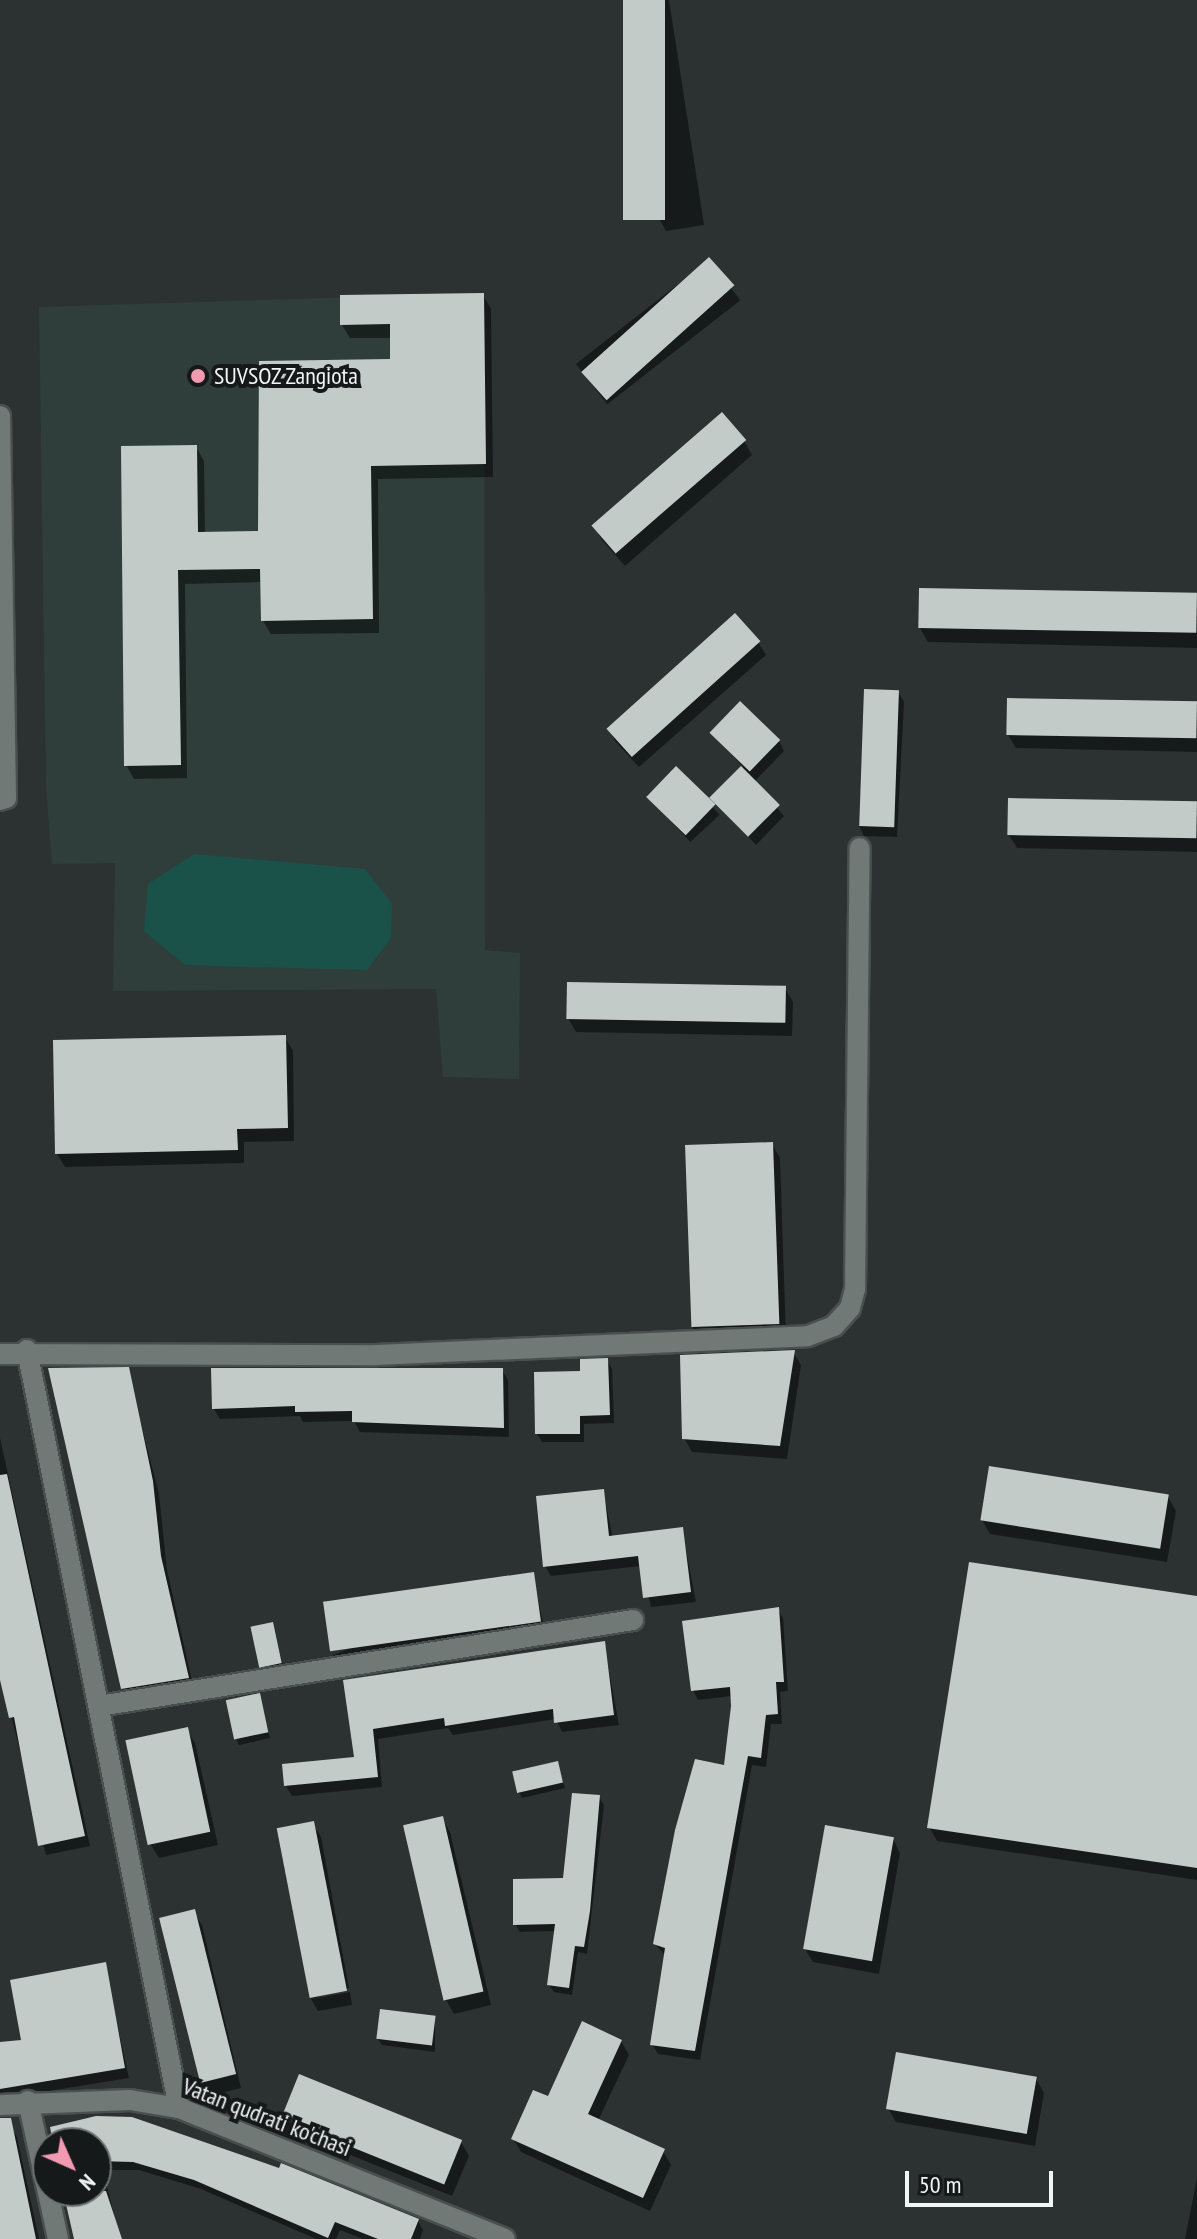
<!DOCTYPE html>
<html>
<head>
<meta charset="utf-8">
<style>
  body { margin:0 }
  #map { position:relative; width:1197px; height:2239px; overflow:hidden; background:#2c3231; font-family:"PT Sans Narrow",sans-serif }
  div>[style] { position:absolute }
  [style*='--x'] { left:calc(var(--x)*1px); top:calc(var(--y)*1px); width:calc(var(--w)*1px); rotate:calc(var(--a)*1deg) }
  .built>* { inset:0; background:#2f3e3b }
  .green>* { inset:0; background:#1a524a }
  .shadow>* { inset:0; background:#0007; transform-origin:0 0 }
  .building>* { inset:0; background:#c3cbc9; transform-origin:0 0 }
  .roads { filter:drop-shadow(2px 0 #494f4e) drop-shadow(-2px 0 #494f4e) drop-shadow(0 2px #494f4e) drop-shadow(0 -2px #494f4e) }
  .street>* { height:20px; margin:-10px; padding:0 10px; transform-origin:10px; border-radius:10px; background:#717977 }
  .dots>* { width:22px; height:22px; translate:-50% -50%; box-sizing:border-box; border:4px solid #161919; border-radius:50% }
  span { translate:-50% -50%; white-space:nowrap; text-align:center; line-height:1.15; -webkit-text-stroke:8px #161919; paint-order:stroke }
  .poi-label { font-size:24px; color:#f1f6f5 }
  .left { translate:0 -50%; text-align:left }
  .street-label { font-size:24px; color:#f1f6f5 }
  .north { position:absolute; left:32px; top:2127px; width:80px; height:80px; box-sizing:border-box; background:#161919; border:2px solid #6e7171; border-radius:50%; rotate:135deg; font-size:22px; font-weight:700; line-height:32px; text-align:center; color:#f1f6f5 }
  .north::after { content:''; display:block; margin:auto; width:28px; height:36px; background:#f19ab2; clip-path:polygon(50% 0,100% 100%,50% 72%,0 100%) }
  .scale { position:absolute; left:905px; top:2171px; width:148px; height:36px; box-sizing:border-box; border:4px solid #f1f6f5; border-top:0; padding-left:10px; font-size:24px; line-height:28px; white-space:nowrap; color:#f1f6f5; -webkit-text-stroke:6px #161919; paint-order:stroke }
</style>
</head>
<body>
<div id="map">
  <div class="built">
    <div style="clip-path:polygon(484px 293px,485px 950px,520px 953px,519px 1079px,443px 1077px,436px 989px,113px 991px,115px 863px,52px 864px,46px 787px,39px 307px)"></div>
  </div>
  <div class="green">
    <div style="clip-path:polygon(194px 854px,365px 869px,392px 904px,391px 938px,367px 970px,185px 965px,144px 931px,148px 884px)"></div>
  </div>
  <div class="shadow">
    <div style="clip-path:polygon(625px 0,669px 0,704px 225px,666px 231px,658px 217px)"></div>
    <div style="left:709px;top:260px;width:51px;height:169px;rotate:52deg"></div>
    <div style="clip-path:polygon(483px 295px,491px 309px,493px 477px,378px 479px,379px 633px,271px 634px,263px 621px,262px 582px,185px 584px,187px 778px,134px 779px,126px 765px,196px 447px,204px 461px,205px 534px,260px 533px,392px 361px,392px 338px,350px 338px,342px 325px)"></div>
    <div style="clip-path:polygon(744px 441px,752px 455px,625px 566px,602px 540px,594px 526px)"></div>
    <div style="clip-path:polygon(1197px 597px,1197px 648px,928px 642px,920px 628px)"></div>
    <div style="clip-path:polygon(758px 642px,766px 655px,639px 767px,615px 741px,608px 727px)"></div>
    <div style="clip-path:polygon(898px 692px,904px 702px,897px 837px,864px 836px,859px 826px)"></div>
    <div style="clip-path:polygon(1197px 704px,1197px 752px,1016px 748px,1008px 735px)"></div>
    <div style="clip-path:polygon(712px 733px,779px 741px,784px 751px,754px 782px,784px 816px,756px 845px,713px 798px,743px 767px)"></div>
    <div style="left:676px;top:768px;width:64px;height:40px;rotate:47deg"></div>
    <div style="clip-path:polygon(1197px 804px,1197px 852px,1017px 848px,1009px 835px)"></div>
    <div style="clip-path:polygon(785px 988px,793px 1002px,792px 1036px,576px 1032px,568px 1018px)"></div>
    <div style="clip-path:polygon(285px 1037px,293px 1051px,294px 1141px,244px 1142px,244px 1163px,65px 1167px,57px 1154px)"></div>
    <div style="clip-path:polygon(772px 1144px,780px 1158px,786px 1338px,701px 1341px,693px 1328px)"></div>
    <div style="clip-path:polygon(793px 1352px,801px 1365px,787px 1459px,692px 1452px,684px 1438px)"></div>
    <div style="clip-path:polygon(607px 1360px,612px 1369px,614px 1423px,584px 1424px,584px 1442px,542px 1442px,537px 1434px,582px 1373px)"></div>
    <div style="clip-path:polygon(127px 1369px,159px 1494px,167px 1570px,194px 1690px,129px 1700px,123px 1689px)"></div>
    <div style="clip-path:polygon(502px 1370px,508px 1380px,509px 1437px,360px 1432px,354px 1421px,303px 1422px,300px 1416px,220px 1419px,214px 1409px)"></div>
    <div style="clip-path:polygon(0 1438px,90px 1846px,46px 1855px,0 1671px)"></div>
    <div style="clip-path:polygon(603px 1491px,613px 1538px,682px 1529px,696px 1602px,651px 1607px,641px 1566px,551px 1576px,545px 1566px)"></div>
    <div style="clip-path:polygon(1168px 1497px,1176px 1511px,1167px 1562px,990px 1534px,982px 1520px)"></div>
    <div style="clip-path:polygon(533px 1575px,545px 1632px,339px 1665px,333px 1655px)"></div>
    <div style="clip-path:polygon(1197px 1599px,1197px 1880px,937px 1841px,929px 1827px)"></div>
    <div style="clip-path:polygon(778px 1609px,783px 1618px,788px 1691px,780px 1692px,782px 1724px,771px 1724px,766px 1767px,752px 1765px,700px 2060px,658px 2054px,652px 2044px,666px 1956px,655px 1944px,726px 1767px,732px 1696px,698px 1700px,693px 1690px)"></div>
    <div style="clip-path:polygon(272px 1624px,284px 1669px,265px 1673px,262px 1666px)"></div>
    <div style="clip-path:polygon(604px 1644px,619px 1725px,562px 1732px,556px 1719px,453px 1735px,448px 1728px,378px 1739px,382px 1787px,292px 1796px,286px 1786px,356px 1758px,345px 1682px)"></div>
    <div style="clip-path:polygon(259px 1696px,270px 1738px,239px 1745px,236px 1738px)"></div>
    <div style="clip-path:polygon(187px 1730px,195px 1743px,218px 1845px,159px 1858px,151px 1845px,128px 1743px)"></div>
    <div style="clip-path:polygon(557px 1763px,565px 1788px,522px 1798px,518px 1791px)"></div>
    <div style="clip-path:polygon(599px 1797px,604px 1805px,587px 1954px,578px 1952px,572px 1995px,554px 1992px,549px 1985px,556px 1931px,520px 1932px,515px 1924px,565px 1880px)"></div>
    <div style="clip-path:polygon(442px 1818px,450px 1832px,491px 2005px,454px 2014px,446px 2000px)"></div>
    <div style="clip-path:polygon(313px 1824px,321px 1837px,349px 1988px,312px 1999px,350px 1992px,352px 2005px,318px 2011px,310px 1997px)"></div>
    <div style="clip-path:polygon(893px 1839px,900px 1853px,879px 1974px,813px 1962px,805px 1949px)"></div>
    <div style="clip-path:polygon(194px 1912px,202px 1925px,241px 2088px,209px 2096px,201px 2082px)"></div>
    <div style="clip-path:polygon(104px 1964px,129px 2078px,0 2099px,0 2044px,23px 2041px)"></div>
    <div style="clip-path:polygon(435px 2018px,435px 2052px,382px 2045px,378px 2039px)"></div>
    <div style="clip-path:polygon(621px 2041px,629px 2055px,598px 2121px,663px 2151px,671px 2165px,650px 2211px,521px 2152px,513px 2138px,549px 2099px)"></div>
    <div style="clip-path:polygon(1036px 2079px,1044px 2093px,1035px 2146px,896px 2122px,888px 2108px)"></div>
    <div style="clip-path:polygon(283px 2118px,461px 2142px,469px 2156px,452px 2196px,291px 2131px)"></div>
    <div style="clip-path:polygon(131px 2119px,418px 2221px,423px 2230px,420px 2239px,363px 2239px,340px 2230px,336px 2239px,316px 2239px,201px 2189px,139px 2170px,103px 2170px,120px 2239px,78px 2239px,67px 2191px,96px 2191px,96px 2143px,56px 2143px)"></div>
    <div style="clip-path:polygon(11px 2127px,17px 2137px,39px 2239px,0 2239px,0 2129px)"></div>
    <div style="clip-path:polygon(1197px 2178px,1197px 2239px,1185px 2239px)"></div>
  </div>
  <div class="building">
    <div style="left:623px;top:0;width:42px;height:220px"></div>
    <div style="left:709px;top:257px;width:38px;height:172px;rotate:48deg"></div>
    <div style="clip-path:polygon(484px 293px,486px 464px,371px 466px,373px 619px,261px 621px,260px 569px,178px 570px,181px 765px,124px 766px,121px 446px,197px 445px,198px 532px,258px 531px,259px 361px,390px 359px,390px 324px,340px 325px,340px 295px)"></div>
    <div style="left:722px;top:412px;width:37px;height:173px;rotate:49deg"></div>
    <div style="left:919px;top:588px;width:278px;height:40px;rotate:1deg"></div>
    <div style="left:735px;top:613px;width:38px;height:173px;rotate:48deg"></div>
    <div style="left:864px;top:689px;width:35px;height:137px;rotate:2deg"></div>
    <div style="left:1007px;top:698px;width:190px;height:37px;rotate:1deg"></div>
    <div style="left:740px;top:701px;width:56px;height:44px;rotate:44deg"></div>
    <div style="left:676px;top:766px;width:55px;height:43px;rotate:44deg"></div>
    <div style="left:741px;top:766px;width:55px;height:45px;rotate:45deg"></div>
    <div style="left:1008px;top:798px;width:189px;height:37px;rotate:1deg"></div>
    <div style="left:567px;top:982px;width:219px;height:37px;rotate:1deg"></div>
    <div style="clip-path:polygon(286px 1035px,288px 1128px,237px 1129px,238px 1150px,55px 1154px,53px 1040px)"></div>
    <div style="left:773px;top:1142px;width:182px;height:88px;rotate:88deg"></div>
    <div style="clip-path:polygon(795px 1350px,780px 1446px,682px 1439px,680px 1355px)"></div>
    <div style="clip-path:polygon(608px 1358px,610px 1415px,580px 1416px,580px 1434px,535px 1434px,534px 1372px,580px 1371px,580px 1359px)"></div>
    <div style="clip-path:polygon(129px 1367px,153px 1481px,161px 1556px,189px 1678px,121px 1689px,48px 1368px)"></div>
    <div style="clip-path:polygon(211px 1368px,503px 1368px,504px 1428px,352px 1422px,352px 1411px,295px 1412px,295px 1406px,212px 1409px)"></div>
    <div style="left:989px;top:1466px;width:182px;height:55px;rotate:9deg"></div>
    <div style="clip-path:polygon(7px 1474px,85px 1836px,38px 1846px,14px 1717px,9px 1718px,0 1680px,0 1475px)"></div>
    <div style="clip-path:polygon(604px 1489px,609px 1536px,683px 1527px,691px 1592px,643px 1598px,638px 1556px,543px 1567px,536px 1496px)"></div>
    <div style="clip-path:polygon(969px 1562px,1197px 1596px,1197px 1868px,927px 1828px)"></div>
    <div style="left:534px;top:1572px;width:50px;height:213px;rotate:82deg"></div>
    <div style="clip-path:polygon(779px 1607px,784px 1682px,776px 1682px,778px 1714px,766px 1715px,761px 1758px,748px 1756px,695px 2051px,650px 2045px,665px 1948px,653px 1944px,675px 1830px,695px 1759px,724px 1765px,731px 1706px,730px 1687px,691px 1691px,682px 1621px)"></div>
    <div style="left:273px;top:1622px;width:42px;height:23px;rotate:78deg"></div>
    <div style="clip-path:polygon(605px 1641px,614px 1715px,554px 1723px,553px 1709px,445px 1726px,444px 1718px,373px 1729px,378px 1777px,284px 1786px,282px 1764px,354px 1757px,343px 1680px)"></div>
    <div style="left:260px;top:1693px;width:40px;height:35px;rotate:78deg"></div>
    <div style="left:188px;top:1727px;width:107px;height:64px;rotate:78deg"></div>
    <div style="left:558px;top:1761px;width:22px;height:47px;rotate:77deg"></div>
    <div style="clip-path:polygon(572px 1793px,600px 1795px,590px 1911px,584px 1947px,575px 1946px,569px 1988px,547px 1985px,555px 1924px,513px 1925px,513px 1879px,563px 1878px)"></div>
    <div style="left:443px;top:1816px;width:180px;height:41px;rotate:77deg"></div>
    <div style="left:314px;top:1821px;width:173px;height:38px;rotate:79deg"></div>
    <div style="left:825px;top:1825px;width:70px;height:126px;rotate:10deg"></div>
    <div style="left:195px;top:1909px;width:170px;height:37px;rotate:76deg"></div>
    <div style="clip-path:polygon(106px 1962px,125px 2068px,0 2089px,0 2042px,21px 2040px,10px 1980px)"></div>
    <div style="left:380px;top:2009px;width:56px;height:30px;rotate:7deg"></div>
    <div style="clip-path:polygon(582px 2021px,622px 2040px,588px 2114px,665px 2149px,643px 2198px,511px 2139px,533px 2090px,548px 2096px)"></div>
    <div style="left:896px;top:2052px;width:143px;height:58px;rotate:10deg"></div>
    <div style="left:299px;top:2074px;width:176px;height:48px;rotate:22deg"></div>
    <div style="clip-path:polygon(96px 2116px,132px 2117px,279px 2168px,281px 2163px,419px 2219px,411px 2239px,378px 2239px,335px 2222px,328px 2238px,194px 2180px,133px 2162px,96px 2161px,96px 2143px,53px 2143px,50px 2127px)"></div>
    <div style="clip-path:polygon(0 2118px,11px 2118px,36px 2239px,0 2239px)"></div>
    <div style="clip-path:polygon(63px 2191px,106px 2191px,122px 2239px,74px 2239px)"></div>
  </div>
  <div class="roads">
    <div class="street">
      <div style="--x:0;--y:416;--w:382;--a:89.1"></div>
      <div style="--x:6;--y:798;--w:6;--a:162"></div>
      <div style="--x:27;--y:1350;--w:773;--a:78.66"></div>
      <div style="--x:0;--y:1354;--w:376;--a:0.2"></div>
      <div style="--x:376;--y:1355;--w:432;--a:-2.5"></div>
      <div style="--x:808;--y:1336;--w:28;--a:-21"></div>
      <div style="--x:834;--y:1326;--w:24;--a:-48"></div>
      <div style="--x:850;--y:1308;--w:20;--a:-75"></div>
      <div style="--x:855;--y:1289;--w:441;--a:-89.4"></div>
      <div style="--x:99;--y:1706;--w:541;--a:-9.15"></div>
      <div style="--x:28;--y:2101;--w:141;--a:77.7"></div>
      <div style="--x:0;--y:2105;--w:130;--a:-2.2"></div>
      <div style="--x:130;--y:2100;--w:50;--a:9.3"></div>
      <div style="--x:179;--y:2108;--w:351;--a:21.9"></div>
    </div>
  </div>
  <div class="dots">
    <div style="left:198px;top:376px;background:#f19ab2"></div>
  </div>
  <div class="poi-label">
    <span class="left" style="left:214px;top:376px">SUVSOZ Zangiota</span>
  </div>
  <div class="street-label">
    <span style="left:267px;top:2117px;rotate:21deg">Vatan qudrati ko'chasi</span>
  </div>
  <div class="north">N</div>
  <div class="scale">50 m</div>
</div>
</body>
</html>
